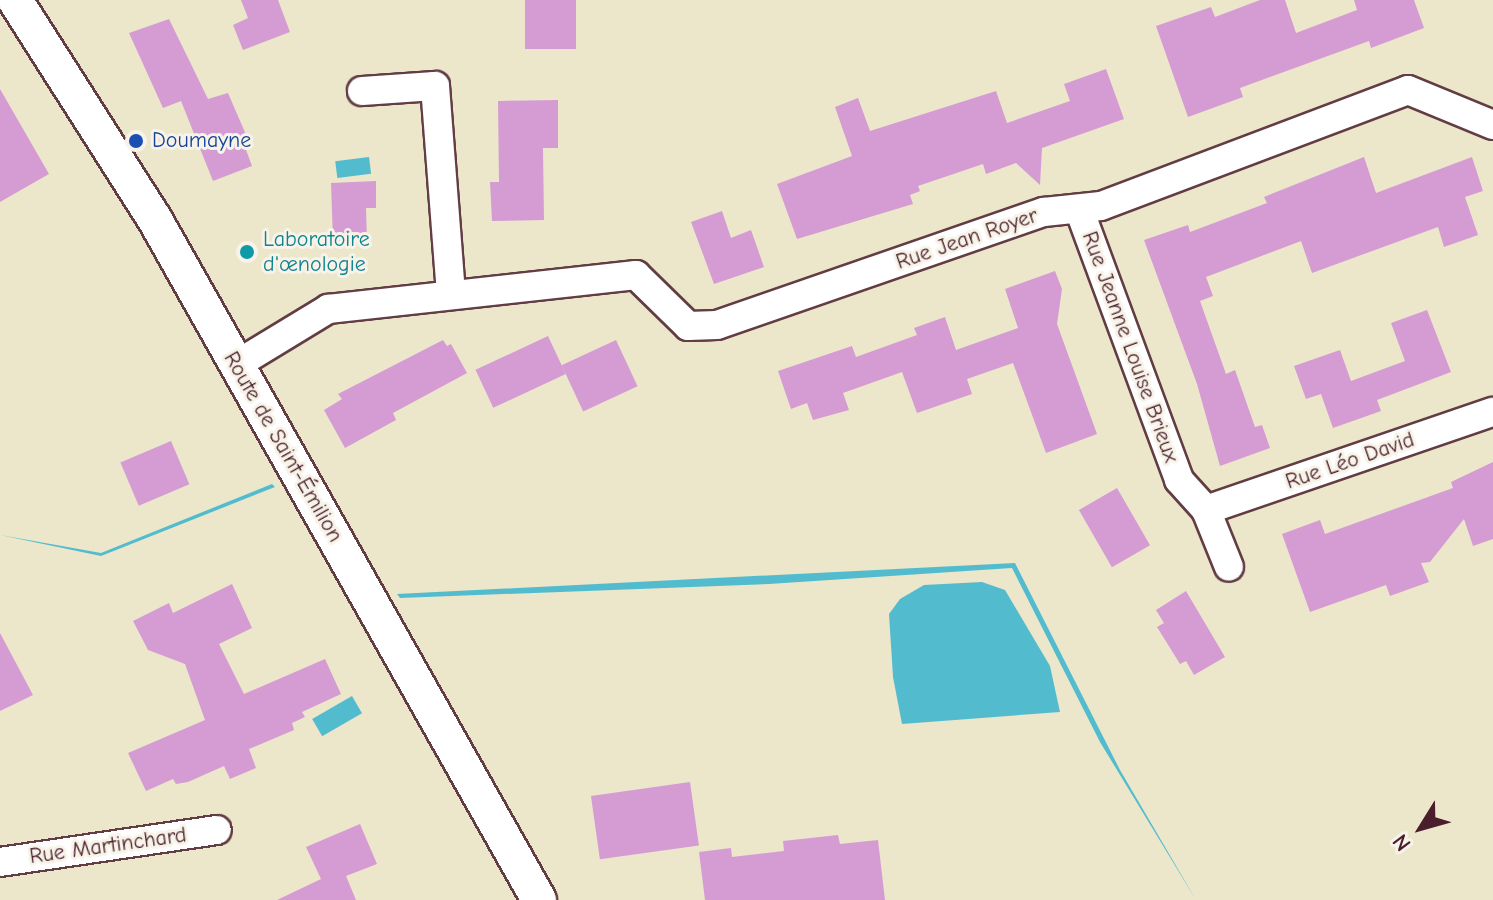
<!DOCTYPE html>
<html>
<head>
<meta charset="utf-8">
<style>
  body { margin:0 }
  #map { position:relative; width:1493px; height:900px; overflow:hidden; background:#ece6cb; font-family:"Comic Neue",sans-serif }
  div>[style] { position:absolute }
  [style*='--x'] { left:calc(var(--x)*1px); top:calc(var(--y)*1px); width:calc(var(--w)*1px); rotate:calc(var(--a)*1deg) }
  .water>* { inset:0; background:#52bcce; transform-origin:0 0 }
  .building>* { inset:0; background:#d59cd4; transform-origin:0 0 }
  .roads { filter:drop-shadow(2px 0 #623d43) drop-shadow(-2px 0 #623d43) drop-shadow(0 2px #623d43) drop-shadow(0 -2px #623d43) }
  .minor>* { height:28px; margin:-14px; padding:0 14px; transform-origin:14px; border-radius:14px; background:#fff }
  .tertiary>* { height:34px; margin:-17px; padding:0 17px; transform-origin:17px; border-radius:17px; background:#fff }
  .dots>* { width:22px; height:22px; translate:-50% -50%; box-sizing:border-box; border:4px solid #f7f3e8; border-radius:50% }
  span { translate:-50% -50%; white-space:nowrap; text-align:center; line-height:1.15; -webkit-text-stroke:6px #f7f3e8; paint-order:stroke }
  .transit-label { font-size:22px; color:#164399 }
  .left { translate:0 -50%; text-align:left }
  .culture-label { font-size:22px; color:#0d838f }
  .street-label { font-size:22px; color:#4a1f2b }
  .north { position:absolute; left:1381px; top:788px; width:80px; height:80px; -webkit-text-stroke:6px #f7f3e8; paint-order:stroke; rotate:233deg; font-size:22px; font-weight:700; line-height:32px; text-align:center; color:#4a1f2b }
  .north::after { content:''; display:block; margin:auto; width:28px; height:36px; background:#4a1f2b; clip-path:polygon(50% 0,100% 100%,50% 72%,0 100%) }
</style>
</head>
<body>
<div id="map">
  <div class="water">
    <div style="left:369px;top:157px;width:17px;height:34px;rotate:83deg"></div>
    <div style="clip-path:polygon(272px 484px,275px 487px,101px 556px,0 535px,101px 553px)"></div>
    <div style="clip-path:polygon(1015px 563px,1120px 770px,1196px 900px,1100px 742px,1012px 568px,769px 584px,400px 598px,397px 594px)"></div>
    <div style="clip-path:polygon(982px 582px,1005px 590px,1050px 666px,1060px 712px,902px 724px,893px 677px,889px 614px,900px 599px,924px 585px)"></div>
    <div style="left:352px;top:696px;width:20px;height:46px;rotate:60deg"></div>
  </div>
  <div class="building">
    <div style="clip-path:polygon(241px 0,278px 0,290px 32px,243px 50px,233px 25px,248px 18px)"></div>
    <div style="left:525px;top:0;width:51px;height:49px"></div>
    <div style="clip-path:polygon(1260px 0,1285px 0,1296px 33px,1357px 10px,1354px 0,1414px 0,1424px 28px,1371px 48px,1369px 41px,1240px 88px,1243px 97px,1188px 117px,1156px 26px,1211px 7px,1215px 17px)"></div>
    <div style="clip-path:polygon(169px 19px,208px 99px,228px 93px,247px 137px,242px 139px,252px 166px,213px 181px,181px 101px,163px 108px,129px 33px)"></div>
    <div style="clip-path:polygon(1106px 69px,1124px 119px,1042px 148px,1040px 185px,1016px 163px,986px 174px,983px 164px,918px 186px,920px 191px,910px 195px,913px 204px,797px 239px,777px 184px,852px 156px,835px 107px,858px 98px,870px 131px,996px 91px,1007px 123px,1070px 101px,1064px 84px)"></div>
    <div style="clip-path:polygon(0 89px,49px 174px,0 202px)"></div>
    <div style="clip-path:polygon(558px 100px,558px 148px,543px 148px,544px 220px,492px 221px,490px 182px,499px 182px,498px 101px)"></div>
    <div style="clip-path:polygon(1364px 157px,1376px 193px,1472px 157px,1483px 191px,1465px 197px,1478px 235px,1444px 247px,1438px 227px,1312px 273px,1301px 241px,1206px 277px,1213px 296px,1200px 301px,1226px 374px,1235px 370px,1255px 427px,1262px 425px,1270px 448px,1220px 466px,1197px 384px,1144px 240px,1188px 225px,1190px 232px,1267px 203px,1264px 197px)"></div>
    <div style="clip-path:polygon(376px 181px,376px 208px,366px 208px,367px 241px,333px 241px,331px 183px)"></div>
    <div style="clip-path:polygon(722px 211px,731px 238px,751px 230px,764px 267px,714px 284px,691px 222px)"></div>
    <div style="clip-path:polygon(1055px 271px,1062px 289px,1057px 324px,1097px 434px,1046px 453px,1013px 363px,967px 379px,972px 394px,917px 413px,902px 372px,843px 393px,849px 410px,813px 420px,807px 403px,791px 409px,778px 371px,852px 346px,856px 357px,917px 335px,914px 328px,945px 317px,956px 350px,1018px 328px,1005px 289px)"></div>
    <div style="clip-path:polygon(1427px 310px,1451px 372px,1377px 400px,1381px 411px,1333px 428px,1321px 394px,1306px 399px,1294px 366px,1340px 350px,1351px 381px,1405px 361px,1391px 323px)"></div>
    <div style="left:548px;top:336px;width:42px;height:80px;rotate:65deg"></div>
    <div style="clip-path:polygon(443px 340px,447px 346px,451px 344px,467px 373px,393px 413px,396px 420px,345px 448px,324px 410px,342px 399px,338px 394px)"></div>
    <div style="left:616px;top:340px;width:51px;height:60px;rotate:65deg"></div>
    <div style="left:171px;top:441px;width:47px;height:55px;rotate:67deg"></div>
    <div style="clip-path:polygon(1493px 462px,1493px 539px,1473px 546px,1464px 519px,1430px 562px,1421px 563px,1429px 582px,1390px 596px,1386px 585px,1310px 612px,1282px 534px,1320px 520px,1325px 534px,1453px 488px,1451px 482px)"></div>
    <div style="left:1117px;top:488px;width:66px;height:44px;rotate:60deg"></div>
    <div style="clip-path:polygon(232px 584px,252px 628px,219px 644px,244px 694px,325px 659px,341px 694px,302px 712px,305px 717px,292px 723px,294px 730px,249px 749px,256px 768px,230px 779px,224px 766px,188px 782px,176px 784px,173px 779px,146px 791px,128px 753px,205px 720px,185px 664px,148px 650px,133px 621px,169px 603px,173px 613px)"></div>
    <div style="clip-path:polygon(1186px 591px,1225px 657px,1194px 675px,1186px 661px,1180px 664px,1157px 627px,1164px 623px,1156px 610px)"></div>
    <div style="clip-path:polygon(0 633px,33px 695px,0 711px)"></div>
    <div style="left:690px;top:782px;width:64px;height:100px;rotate:82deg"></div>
    <div style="clip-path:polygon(360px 824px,377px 864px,346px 876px,356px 900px,277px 900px,321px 879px,306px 847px)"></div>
    <div style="clip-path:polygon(838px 835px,840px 844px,878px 840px,885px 900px,705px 900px,699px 852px,731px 848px,732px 857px,784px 851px,783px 841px)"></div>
  </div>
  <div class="roads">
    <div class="minor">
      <div style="--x:362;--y:91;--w:73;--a:-3.9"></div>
      <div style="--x:435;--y:86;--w:207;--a:85.6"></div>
      <div style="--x:1079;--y:209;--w:289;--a:69.7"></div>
      <div style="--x:1179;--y:480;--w:40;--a:48"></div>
      <div style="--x:1206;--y:510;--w:61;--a:68"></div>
      <div style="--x:236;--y:365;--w:108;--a:-31.3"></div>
      <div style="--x:328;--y:309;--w:310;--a:-6.3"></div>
      <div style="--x:636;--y:275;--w:73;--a:44.4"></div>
      <div style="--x:688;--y:326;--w:29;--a:-2"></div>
      <div style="--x:717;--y:325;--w:346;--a:-19.1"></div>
      <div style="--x:1044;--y:212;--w:57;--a:-6"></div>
      <div style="--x:1101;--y:206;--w:328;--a:-20.7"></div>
      <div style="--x:1408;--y:90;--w:92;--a:22.4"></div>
      <div style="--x:1206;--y:510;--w:303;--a:-18.9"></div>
      <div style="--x:0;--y:862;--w:219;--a:-8.4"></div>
    </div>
    <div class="tertiary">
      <div style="--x:15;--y:0;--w:259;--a:57.5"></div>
      <div style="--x:154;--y:218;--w:783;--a:60.55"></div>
    </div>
  </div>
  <div class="dots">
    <div style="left:136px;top:141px;background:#1a4fb4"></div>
    <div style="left:247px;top:252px;background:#0f9aa8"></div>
  </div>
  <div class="transit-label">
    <span class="left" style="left:152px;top:141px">Doumayne</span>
  </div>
  <div class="culture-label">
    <span class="left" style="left:263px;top:252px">Laboratoire<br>d'œnologie</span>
  </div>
  <div class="street-label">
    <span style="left:967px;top:239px;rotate:-19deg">Rue Jean Royer</span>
    <span style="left:1130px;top:347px;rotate:70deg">Rue Jeanne Louise Brieux</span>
    <span style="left:283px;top:447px;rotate:60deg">Route de Saint-Émilion</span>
    <span style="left:1350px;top:461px;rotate:-19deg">Rue Léo David</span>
    <span style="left:108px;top:846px;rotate:-8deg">Rue Martinchard</span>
  </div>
  <div class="north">N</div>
</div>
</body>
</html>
